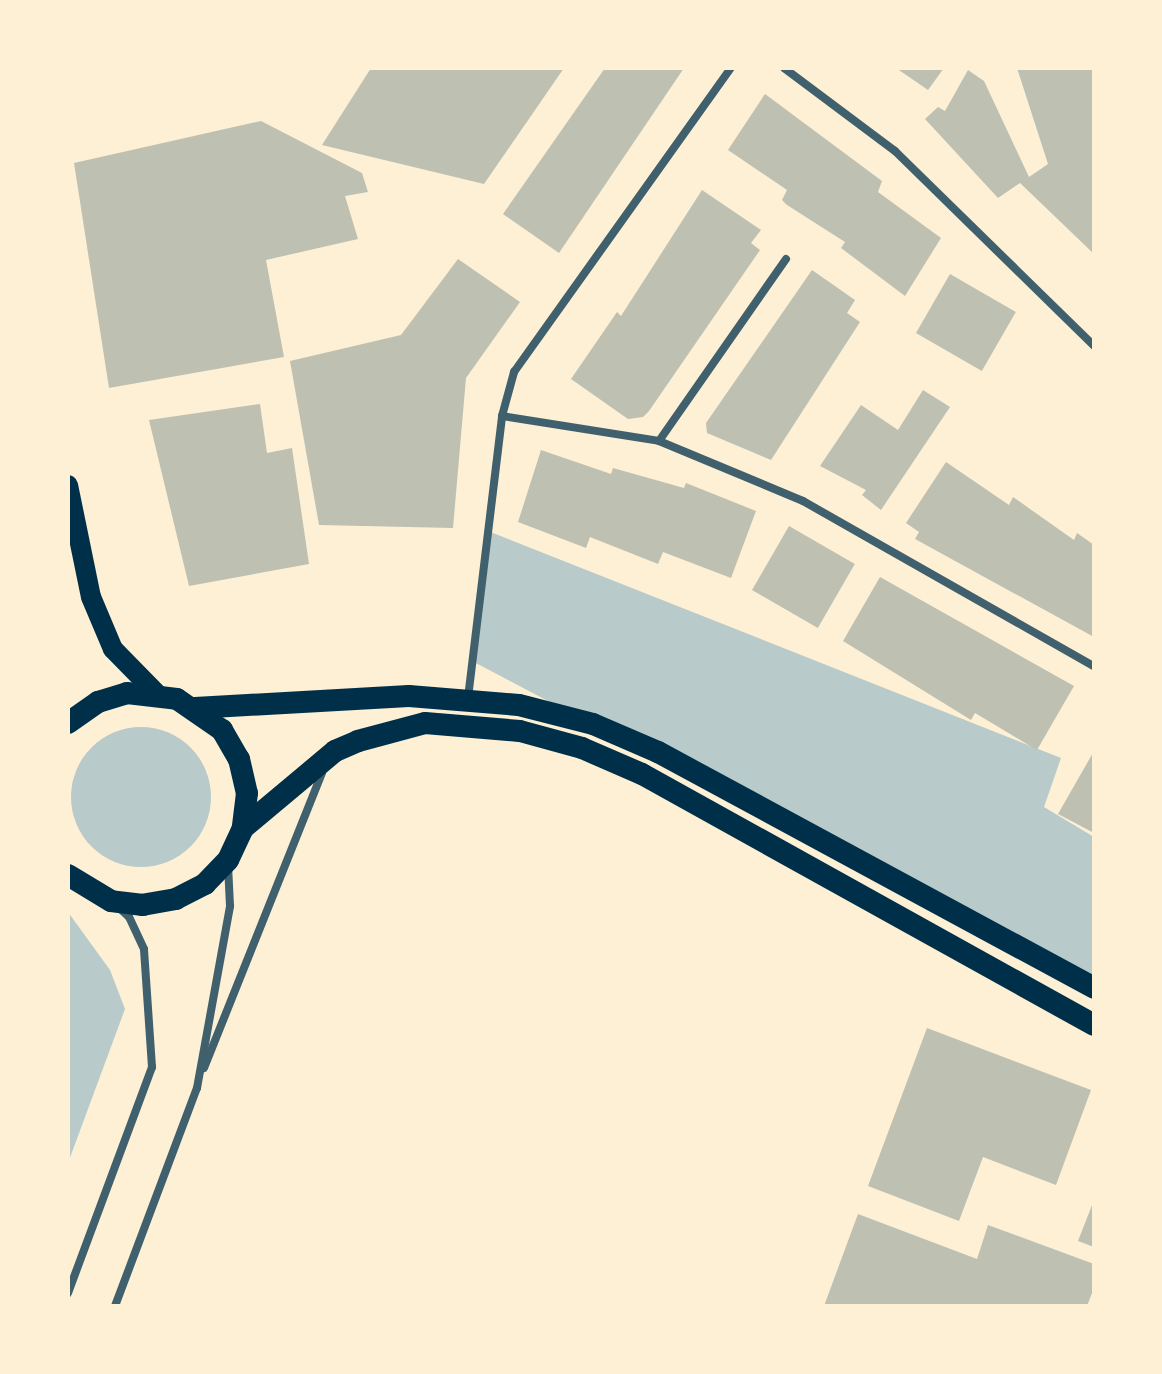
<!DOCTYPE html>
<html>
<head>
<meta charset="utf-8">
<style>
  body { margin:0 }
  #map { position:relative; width:1162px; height:1374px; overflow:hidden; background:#fdf0d5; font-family:Mulish,sans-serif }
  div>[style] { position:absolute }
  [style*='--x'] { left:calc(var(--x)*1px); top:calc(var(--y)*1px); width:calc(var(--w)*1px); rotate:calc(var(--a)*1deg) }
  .green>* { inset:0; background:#b9caca }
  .round { border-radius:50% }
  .building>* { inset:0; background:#bec0b2; transform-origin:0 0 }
  .minor>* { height:8px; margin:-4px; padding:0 4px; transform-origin:4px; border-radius:4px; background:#3f606c }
  .primary>* { height:20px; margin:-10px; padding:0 10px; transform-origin:10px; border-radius:10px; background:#003049 }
  .trunk>* { height:22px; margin:-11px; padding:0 11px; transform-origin:11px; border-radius:11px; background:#003049 }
  span { translate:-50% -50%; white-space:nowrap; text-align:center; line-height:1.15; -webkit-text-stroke:6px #fdf0d5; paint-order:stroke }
  .frame { position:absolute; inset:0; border:70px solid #fdf0d5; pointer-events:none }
</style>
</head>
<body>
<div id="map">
  <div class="green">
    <div style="clip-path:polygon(488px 531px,1061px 758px,1044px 807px,1094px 837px,1094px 988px,472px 661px)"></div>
    <div class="round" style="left:71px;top:727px;width:140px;height:140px"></div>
    <div style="clip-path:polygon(68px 912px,110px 970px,125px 1009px,68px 1163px)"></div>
  </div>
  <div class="building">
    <div style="clip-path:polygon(371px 68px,564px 68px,484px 184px,322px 145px)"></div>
    <div style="clip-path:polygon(605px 68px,684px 68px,559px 253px,503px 214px)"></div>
    <div style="clip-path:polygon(896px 68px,944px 68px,928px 90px)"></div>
    <div style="clip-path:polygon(1017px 68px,1094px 68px,1094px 254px,1020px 183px,998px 198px,925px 119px,938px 107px,945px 111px,968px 70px,984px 81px,1029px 177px,1048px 164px)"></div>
    <div style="clip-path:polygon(765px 94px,882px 181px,878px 192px,941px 238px,905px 296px,841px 248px,845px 242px,787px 205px,782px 200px,787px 190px,728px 150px)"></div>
    <div style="clip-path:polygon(261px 121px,362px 173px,368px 192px,345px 196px,358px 239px,266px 260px,284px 357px,109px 388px,74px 163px)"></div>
    <div style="clip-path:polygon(702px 190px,761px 230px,751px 243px,760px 250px,649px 411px,643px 417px,628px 419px,571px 379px,617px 312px,621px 316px)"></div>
    <div style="clip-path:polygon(458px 259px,520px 302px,466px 378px,453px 528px,319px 525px,290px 361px,401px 335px)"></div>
    <div style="clip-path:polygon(812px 270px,855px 300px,847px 313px,860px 322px,771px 460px,707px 433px,706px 423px)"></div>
    <div style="left:950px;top:274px;width:76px;height:68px;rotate:30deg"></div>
    <div style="clip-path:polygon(923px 390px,950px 407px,881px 510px,862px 495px,866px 490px,820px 466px,861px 405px,898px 430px)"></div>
    <div style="clip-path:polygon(260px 404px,267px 453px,292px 448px,309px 564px,189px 586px,149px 420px)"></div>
    <div style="clip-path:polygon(541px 450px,611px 474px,613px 468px,684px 488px,686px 483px,756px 511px,731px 578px,663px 552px,658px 564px,590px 537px,586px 548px,518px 522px)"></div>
    <div style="clip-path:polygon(946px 462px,1009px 505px,1013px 497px,1074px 540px,1077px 533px,1094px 545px,1094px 637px,915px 539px,919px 532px,906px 523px)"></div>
    <div style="left:789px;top:526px;width:76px;height:74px;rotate:30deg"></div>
    <div style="clip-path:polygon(880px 577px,1074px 686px,1037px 750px,975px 713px,971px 720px,843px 641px)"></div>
    <div style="clip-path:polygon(1094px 751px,1094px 833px,1058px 814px)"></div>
    <div style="clip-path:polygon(927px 1028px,1091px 1090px,1056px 1185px,983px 1157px,959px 1221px,868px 1186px)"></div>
    <div style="clip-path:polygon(1094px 1200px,1094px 1247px,1078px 1241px)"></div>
    <div style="clip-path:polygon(858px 1214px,977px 1259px,988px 1225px,1094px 1264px,1094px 1288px,1087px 1306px,824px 1306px)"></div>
  </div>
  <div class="minor">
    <div style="--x:784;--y:68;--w:139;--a:36.8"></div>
    <div style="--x:895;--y:151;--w:279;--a:44.4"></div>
    <div style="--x:502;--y:416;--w:159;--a:9"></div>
    <div style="--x:659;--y:441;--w:156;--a:22.6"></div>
    <div style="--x:803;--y:501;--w:335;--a:29.6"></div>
    <div style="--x:659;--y:441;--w:222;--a:-55.1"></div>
    <div style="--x:468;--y:698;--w:284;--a:-83.1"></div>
    <div style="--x:502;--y:416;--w:46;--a:-74.7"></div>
    <div style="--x:514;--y:372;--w:374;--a:-54.5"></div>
    <div style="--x:204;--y:1068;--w:318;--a:-68.2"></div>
    <div style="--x:68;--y:1293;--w:241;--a:-69.6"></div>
    <div style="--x:152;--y:1067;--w:118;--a:-93.9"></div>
    <div style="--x:144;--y:949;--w:35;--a:-115"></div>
    <div style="--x:129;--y:917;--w:16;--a:-137"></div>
    <div style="--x:115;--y:1306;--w:233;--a:-69.4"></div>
    <div style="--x:197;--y:1088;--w:185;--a:-79.7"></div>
    <div style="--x:230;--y:906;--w:41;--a:-92.8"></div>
  </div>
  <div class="primary">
    <div style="--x:68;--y:485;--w:114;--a:78.4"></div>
    <div style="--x:91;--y:597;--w:56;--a:67.1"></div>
    <div style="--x:113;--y:649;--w:63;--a:45.6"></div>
  </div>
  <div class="trunk">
    <div style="--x:195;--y:708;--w:214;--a:-3.2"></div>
    <div style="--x:409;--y:696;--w:110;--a:4.7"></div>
    <div style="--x:519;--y:705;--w:76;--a:14.4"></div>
    <div style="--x:593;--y:724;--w:71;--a:23.3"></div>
    <div style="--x:658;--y:752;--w:496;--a:28.4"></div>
    <div style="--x:68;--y:723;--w:37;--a:-35"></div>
    <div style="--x:98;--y:702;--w:30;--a:-17"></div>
    <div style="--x:127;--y:693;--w:50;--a:6.8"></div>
    <div style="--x:177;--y:699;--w:55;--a:34.6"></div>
    <div style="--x:222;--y:730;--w:34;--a:60"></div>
    <div style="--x:239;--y:759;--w:35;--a:77"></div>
    <div style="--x:247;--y:793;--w:35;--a:97"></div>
    <div style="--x:243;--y:828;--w:35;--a:115"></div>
    <div style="--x:228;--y:860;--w:33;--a:134"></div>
    <div style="--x:205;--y:884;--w:33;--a:153"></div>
    <div style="--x:176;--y:899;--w:34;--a:170"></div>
    <div style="--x:143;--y:905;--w:32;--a:-173"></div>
    <div style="--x:111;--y:901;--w:50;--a:-148.8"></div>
    <div style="--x:243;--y:828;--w:120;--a:-39.9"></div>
    <div style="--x:335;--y:751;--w:25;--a:-23"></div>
    <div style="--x:358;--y:741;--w:69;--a:-15"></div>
    <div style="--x:425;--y:723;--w:95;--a:4.8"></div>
    <div style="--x:520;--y:731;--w:64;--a:15.3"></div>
    <div style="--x:582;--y:748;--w:65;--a:23.4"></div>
    <div style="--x:642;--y:774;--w:517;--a:29.04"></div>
  </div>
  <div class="frame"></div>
</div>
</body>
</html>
